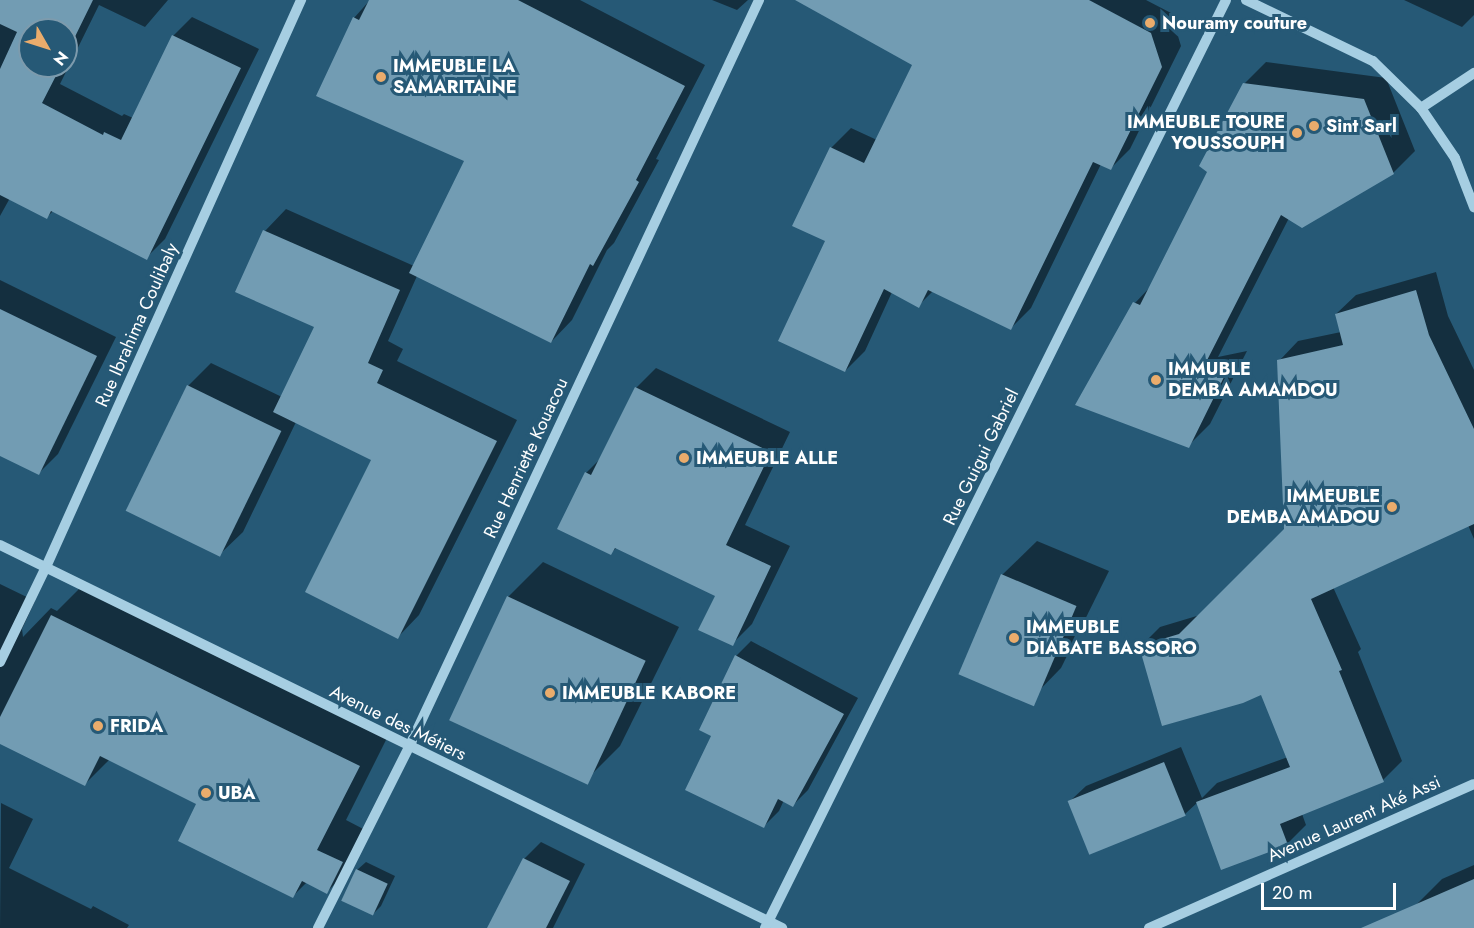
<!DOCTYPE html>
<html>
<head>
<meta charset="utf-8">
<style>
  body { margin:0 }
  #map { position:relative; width:1474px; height:928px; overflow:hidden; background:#265976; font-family:Jost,sans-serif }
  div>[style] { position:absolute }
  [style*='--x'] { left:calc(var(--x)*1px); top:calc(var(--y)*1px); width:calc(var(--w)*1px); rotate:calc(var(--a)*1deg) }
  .shadow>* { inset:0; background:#0007 }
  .building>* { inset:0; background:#729cb3; transform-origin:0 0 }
  .minor>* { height:10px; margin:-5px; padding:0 5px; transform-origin:5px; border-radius:5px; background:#a6cee2 }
  .dots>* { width:16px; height:16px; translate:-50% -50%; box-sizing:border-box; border:3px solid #265976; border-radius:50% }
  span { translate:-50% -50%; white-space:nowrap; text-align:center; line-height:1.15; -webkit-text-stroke:6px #265976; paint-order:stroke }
  .poi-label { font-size:18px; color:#fff; font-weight:700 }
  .left { translate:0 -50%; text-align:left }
  .right { translate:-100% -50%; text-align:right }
  .street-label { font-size:18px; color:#fff }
  .north { position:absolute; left:18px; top:18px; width:60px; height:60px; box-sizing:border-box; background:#265976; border:2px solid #7d9bad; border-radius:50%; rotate:129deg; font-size:16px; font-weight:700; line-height:24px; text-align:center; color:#fff }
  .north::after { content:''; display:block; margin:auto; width:21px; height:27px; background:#eaac6c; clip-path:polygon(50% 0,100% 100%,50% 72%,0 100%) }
  .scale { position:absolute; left:1261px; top:883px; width:135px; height:27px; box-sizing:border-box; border:3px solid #fff; border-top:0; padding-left:8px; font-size:18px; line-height:21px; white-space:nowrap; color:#fff; -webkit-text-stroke:4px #265976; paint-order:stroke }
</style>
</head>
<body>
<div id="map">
  <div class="shadow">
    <div style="clip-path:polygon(evenodd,0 0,168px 0,145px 27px,99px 5px,60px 84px,122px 116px,124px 114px,133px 118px,173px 36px,192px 17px,259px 49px,165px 239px,146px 258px,53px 211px,47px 217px,10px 198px,0 216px,0 0,30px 30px,66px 30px,66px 66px,30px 66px,30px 30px)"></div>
    <div style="clip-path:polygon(370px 0,580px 0,705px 65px,656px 159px,659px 160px,614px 243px,607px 250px,572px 320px,551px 342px,417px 276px,388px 341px,403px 349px,397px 361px,517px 420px,419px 615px,398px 637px,373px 459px,296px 422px,243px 532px,219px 555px,188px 386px,211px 363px,282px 397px,316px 326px,265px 231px,286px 209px,414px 266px,466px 161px,354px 18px)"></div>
    <div style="clip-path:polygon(712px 0,748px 0,737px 10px)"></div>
    <div style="clip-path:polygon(833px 0,1146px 0,1171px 13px,1181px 46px,1130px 149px,1110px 169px,1101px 164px,1031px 308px,1011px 328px,933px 291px,918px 306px,892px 292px,865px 351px,845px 371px,827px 240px,831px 148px,851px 128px,877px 140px,914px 64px)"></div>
    <div style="clip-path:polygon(1404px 0,1474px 0,1474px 15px,1462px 27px)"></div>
    <div style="clip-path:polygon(1266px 62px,1386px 78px,1415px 151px,1393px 173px,1289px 218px,1218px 357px,1247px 351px,1210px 424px,1188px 446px,1135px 303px,1152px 285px,1209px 171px,1244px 84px)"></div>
    <div style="clip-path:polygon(1436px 272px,1448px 316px,1474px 370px,1474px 539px,1468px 525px,1333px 587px,1361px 649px,1358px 652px,1402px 761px,1383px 780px,1302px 814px,1306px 825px,1287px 844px,1198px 802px,1185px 814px,1069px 802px,1086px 786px,1181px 747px,1202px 798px,1217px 783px,1288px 757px,1261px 693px,1141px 646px,1160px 627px,1200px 615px,1286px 530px,1279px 361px,1298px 341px,1341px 332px,1336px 314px,1356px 295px)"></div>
    <div style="clip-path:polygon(0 280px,116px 337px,58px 454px,39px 473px,0 454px)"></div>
    <div style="clip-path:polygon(656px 368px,790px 432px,745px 525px,790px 546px,752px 624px,732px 644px,717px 595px,617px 547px,611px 553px,586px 473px,602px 457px,636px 388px)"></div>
    <div style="clip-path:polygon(1037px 541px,1109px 571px,1061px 668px,1027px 703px,1002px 575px)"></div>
    <div style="clip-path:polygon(543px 562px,679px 627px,620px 746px,585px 781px,508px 597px)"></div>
    <div style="clip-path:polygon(0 584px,35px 601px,22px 629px,23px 637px,51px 608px,57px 611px,82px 586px,388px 736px,346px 820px,371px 833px,356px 862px,327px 892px,307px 882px,293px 896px,198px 803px,110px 759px,85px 784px,0 742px)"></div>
    <div style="clip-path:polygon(751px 641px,858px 698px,808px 790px,793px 805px,784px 800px,779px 811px,764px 826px,713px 735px,736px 656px)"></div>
    <div style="clip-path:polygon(1px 803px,33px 819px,9px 868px,91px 909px,93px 906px,129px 925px,127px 928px,0 928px)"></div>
    <div style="clip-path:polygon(541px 842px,585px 864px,553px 928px,489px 928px,524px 859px)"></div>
    <div style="clip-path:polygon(366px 862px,395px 876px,381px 906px,372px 915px,357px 870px)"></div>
    <div style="clip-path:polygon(1474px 865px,1474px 928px,1426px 928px,1416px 905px,1442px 879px)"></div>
  </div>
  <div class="building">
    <div style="clip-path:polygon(0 0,93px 0,66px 55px,66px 30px,30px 30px,30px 66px,61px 66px,42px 103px,103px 135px,104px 132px,121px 140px,172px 35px,241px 68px,147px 260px,51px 211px,47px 219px,0 195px,0 69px,17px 32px,0 24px)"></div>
    <div style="clip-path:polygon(369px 0,518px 0,685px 86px,636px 180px,639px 182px,593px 266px,590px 264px,551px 343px,409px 273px,464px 161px,316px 96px,353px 17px,359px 20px)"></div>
    <div style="clip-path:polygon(795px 0,1089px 0,1151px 33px,1162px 67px,1111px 170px,1093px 162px,1011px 330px,928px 290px,919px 308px,884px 289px,845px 372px,778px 341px,825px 241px,792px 226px,830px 147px,864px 163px,912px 65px)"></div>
    <div style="clip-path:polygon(1243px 83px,1364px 99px,1394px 174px,1302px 228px,1281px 215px,1198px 378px,1227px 371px,1189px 448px,1075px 405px,1133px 302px,1140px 305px,1207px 172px,1199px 166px)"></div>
    <div style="clip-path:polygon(263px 230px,400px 290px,368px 363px,383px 370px,377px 383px,497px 441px,398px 639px,305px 592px,371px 460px,273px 412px,314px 327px,235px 292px)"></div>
    <div style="clip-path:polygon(1416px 290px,1429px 335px,1474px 429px,1474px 524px,1311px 599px,1342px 670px,1339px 671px,1384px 782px,1280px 824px,1288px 845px,1221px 870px,1196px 802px,1290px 767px,1261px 695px,1243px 703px,1162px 726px,1139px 646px,1179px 634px,1284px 529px,1277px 360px,1343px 345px,1335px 314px)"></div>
    <div style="clip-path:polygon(0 309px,97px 356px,39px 475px,0 456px)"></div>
    <div style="left:187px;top:385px;width:105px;height:140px;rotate:26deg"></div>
    <div style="clip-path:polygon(635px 387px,771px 452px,726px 545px,771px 566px,733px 646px,698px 630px,715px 596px,615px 548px,611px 555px,557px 529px,585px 472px,591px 475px)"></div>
    <div style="left:1001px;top:574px;width:82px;height:109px;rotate:23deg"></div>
    <div style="left:507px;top:596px;width:153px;height:137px;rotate:25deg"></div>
    <div style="clip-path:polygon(51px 615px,360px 766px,317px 850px,343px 862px,327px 894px,302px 881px,293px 898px,178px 841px,196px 804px,100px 756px,85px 786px,0 744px,0 717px)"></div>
    <div style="clip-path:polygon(735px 655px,844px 714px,793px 807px,778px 799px,764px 828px,685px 790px,711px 736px,699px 730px)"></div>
    <div style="left:1164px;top:762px;width:58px;height:104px;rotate:68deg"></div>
    <div style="clip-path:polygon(523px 858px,570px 881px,546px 928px,487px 928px)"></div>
    <div style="left:356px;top:869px;width:35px;height:35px;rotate:25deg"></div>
    <div style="clip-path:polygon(1474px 879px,1474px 928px,1361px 928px)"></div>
  </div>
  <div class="minor">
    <div style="--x:1246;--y:0;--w:141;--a:25.7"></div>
    <div style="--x:1373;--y:61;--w:67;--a:44.4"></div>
    <div style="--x:1421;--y:108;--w:60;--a:55.8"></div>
    <div style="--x:1455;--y:158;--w:53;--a:68.8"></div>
    <div style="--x:1421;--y:108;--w:64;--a:-33.4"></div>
    <div style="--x:0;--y:545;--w:871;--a:26.09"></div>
    <div style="--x:0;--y:662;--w:106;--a:-64.2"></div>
    <div style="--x:46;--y:567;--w:622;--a:-65.78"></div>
    <div style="--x:318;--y:928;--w:203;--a:-63.3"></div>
    <div style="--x:409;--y:747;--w:825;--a:-64.89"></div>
    <div style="--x:765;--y:928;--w:1036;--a:-63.58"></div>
    <div style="--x:1149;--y:928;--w:355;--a:-23.9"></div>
  </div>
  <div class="dots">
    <div style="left:1150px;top:23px;background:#eaac6c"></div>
    <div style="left:381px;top:77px;background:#eaac6c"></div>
    <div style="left:1314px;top:126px;background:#eaac6c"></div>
    <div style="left:1297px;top:133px;background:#eaac6c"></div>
    <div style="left:1156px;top:380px;background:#eaac6c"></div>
    <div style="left:684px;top:458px;background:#eaac6c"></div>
    <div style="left:1392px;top:507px;background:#eaac6c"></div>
    <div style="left:1014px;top:638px;background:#eaac6c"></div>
    <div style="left:550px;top:693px;background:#eaac6c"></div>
    <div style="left:98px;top:726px;background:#eaac6c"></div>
    <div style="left:206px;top:793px;background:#eaac6c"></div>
  </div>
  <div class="poi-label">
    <span class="left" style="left:1162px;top:23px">Nouramy couture</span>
    <span class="left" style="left:393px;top:77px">IMMEUBLE LA<br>SAMARITAINE</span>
    <span class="right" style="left:1285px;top:133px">IMMEUBLE TOURE<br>YOUSSOUPH</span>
    <span class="left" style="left:1326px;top:126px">Sint Sarl</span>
    <span class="left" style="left:1168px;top:380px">IMMUBLE<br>DEMBA AMAMDOU</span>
    <span class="left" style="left:696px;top:458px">IMMEUBLE ALLE</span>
    <span class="right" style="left:1380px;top:507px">IMMEUBLE<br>DEMBA AMADOU</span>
    <span class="left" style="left:1026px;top:638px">IMMEUBLE<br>DIABATE BASSORO</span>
    <span class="left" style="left:562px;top:693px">IMMEUBLE KABORE</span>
    <span class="left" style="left:110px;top:726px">FRIDA</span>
    <span class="left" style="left:218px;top:793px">UBA</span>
  </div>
  <div class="street-label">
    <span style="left:137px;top:325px;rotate:-66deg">Rue Ibrahima Coulibaly</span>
    <span style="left:981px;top:457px;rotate:-64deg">Rue Guigui Gabriel</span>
    <span style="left:526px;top:458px;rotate:-65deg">Rue Henriette Kouacou</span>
    <span style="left:398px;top:723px;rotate:26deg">Avenue des Métiers</span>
    <span style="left:1354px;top:819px;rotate:-24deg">Avenue Laurent Aké Assi</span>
  </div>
  <div class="north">N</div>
  <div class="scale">20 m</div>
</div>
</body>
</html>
